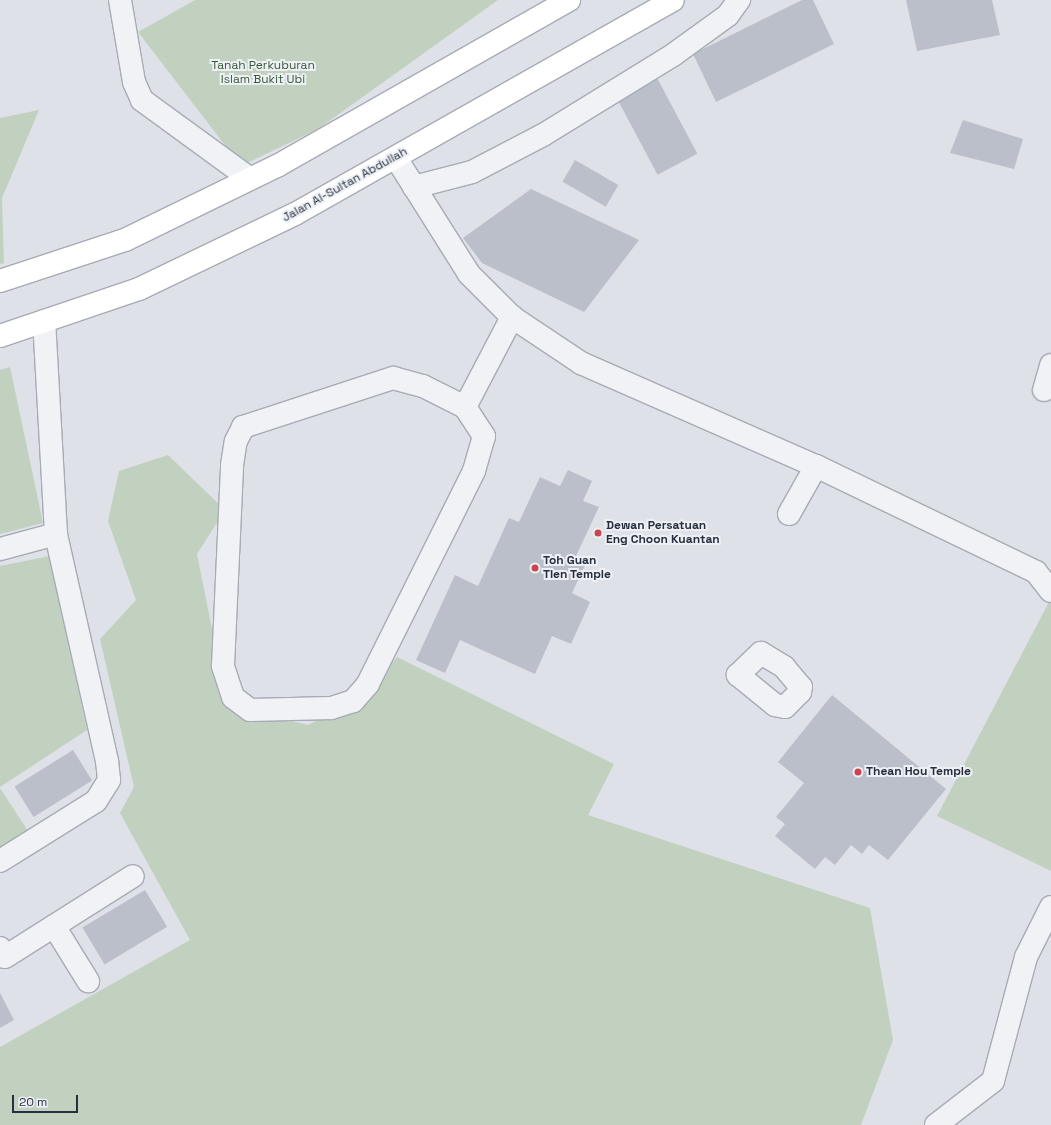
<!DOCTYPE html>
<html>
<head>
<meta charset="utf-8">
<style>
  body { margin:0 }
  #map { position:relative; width:1051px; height:1125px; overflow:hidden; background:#dee1e7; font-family:"Space Grotesk",sans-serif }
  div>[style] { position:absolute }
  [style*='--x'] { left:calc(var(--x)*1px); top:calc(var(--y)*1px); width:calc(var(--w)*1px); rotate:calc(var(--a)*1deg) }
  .green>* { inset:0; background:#c2d1bf }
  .building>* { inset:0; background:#bbbfca; transform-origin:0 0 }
  .roads { filter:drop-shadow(1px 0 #a7abb4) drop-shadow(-1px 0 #a7abb4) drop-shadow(0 1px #a7abb4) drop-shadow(0 -1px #a7abb4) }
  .minor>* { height:22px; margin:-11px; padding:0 11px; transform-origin:11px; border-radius:11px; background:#f0f2f6 }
  .major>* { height:22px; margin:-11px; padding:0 11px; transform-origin:11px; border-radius:11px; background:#fff }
  .dots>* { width:11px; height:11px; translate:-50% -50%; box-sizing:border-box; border:2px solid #edf0f5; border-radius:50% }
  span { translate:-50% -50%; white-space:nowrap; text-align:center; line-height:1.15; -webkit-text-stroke:4px #edf0f5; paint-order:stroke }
  .park-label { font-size:12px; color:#395935 }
  .street-label { font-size:12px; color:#272e3d }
  .poi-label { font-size:12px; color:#272e3d; font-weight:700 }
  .left { translate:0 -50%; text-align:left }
  .scale { position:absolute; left:12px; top:1095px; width:66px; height:18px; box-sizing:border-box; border:2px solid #272e3d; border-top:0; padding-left:5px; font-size:12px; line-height:14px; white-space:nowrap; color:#272e3d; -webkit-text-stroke:3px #edf0f5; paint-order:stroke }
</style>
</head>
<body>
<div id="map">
  <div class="green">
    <div style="clip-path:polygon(195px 0,498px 0,318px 129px,241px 166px,138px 32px)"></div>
    <div style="clip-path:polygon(39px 110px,2px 198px,4px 263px,0 264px,0 118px)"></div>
    <div style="clip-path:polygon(10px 367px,43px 523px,0 534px,0 370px)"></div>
    <div style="clip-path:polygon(168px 455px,225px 510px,197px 554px,227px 704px,308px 725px,363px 698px,397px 657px,614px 764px,588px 815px,870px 908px,893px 1040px,861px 1125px,0 1125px,0 1047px,190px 940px,120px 813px,134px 787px,100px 639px,136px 600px,108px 521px,119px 471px)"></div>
    <div style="clip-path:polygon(50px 556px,87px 730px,0 787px,0 566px)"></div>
    <div style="clip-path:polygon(1051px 598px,1051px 871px,937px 816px)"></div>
    <div style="clip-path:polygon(0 788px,28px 831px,0 848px)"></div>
  </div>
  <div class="building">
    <div style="clip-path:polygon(802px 0,813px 0,834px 44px,716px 102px,693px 54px)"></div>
    <div style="clip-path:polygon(906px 0,992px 0,1000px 35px,917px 51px)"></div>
    <div style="left:656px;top:76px;width:88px;height:45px;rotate:62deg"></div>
    <div style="clip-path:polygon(963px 120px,1023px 139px,1014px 169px,950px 153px)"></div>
    <div style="left:575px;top:160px;width:50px;height:25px;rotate:30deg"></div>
    <div style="clip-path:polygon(531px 189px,639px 240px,584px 312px,482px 263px,463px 238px)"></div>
    <div style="clip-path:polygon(568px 470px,592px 481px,583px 501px,599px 507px,576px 556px,587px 561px,572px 593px,590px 602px,571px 644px,552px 636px,535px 674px,460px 640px,445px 673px,416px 660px,455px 575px,478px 586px,509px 518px,519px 522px,540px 477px,560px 486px)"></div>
    <div style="clip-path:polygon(832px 695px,946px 789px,888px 860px,869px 845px,862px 854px,851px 845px,835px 865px,825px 857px,815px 869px,775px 836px,785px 824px,776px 817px,804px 783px,778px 762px)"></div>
    <div style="left:73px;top:750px;width:36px;height:69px;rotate:58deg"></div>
    <div style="left:145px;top:890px;width:43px;height:73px;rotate:59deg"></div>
    <div style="clip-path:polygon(0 993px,14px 1020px,0 1028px)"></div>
  </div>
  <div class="roads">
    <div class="minor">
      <div style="--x:120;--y:0;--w:83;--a:80.3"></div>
      <div style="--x:134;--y:82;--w:20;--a:66"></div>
      <div style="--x:142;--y:100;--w:132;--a:36.1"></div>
      <div style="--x:396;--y:158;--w:137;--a:57.8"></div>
      <div style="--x:469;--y:274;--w:61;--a:45"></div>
      <div style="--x:512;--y:317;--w:83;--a:33.7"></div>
      <div style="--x:581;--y:363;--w:257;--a:23.7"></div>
      <div style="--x:816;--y:466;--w:244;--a:25.7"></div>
      <div style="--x:1036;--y:572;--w:24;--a:52"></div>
      <div style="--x:414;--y:187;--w:60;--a:-14.5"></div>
      <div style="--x:472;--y:172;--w:80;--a:-27.5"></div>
      <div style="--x:543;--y:135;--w:153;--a:-31.6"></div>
      <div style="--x:673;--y:55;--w:68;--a:-36"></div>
      <div style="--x:728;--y:15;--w:19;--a:-54"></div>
      <div style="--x:393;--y:378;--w:31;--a:15"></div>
      <div style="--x:423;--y:386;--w:47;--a:26.6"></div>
      <div style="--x:465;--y:407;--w:35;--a:57"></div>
      <div style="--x:484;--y:436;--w:36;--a:106"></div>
      <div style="--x:474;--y:471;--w:238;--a:116.5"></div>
      <div style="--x:368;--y:684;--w:23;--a:131"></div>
      <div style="--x:353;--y:701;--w:23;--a:162"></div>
      <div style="--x:331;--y:708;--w:81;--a:178.6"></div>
      <div style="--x:250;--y:710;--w:21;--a:-143"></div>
      <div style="--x:233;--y:697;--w:33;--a:-108"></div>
      <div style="--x:223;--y:666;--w:201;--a:-87.4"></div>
      <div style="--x:232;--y:465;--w:24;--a:-81"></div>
      <div style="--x:236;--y:441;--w:16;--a:-63"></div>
      <div style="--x:243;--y:427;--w:158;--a:-18.1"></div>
      <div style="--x:1044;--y:390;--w:26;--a:-74"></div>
      <div style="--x:465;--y:407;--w:102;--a:-62.4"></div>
      <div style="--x:789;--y:514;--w:55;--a:-60.6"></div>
      <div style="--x:0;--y:549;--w:58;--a:-15"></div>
      <div style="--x:761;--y:653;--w:27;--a:31"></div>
      <div style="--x:784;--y:667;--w:26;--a:50"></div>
      <div style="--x:801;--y:687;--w:5;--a:101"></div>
      <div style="--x:800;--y:692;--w:21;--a:135"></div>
      <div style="--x:785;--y:707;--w:10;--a:-169"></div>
      <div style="--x:775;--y:705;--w:48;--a:-141"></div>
      <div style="--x:738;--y:675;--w:32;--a:-44"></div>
      <div style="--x:0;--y:861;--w:113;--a:-32"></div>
      <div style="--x:96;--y:801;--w:25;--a:-58"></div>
      <div style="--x:109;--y:780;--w:19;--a:-96"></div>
      <div style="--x:107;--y:761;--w:233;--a:-102.7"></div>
      <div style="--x:56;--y:534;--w:213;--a:-93.2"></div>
      <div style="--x:54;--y:926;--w:65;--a:58.3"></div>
      <div style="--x:0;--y:948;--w:10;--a:61"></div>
      <div style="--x:5;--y:957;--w:151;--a:-32.3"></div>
      <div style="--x:936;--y:1125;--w:72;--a:-37.7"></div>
      <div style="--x:993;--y:1081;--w:128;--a:-75.1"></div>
      <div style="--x:1026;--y:957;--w:56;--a:-63.4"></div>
    </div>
    <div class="major">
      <div style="--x:0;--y:281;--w:132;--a:-18.2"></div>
      <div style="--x:125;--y:240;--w:169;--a:-26"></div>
      <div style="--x:277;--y:166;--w:336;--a:-29.6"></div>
      <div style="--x:0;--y:336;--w:147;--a:-18.7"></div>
      <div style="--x:139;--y:289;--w:173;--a:-25.7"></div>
      <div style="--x:295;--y:214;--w:434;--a:-29.5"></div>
    </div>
  </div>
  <div class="dots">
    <div style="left:598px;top:533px;background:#ca454d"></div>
    <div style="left:535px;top:568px;background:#ca454d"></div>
    <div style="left:858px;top:772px;background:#ca454d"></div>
  </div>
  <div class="park-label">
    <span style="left:263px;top:73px">Tanah Perkuburan<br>Islam Bukit Ubi</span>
  </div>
  <div class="street-label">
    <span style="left:345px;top:185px;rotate:-29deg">Jalan Al-Sultan Abdullah</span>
  </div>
  <div class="poi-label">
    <span class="left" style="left:606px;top:533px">Dewan Persatuan<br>Eng Choon Kuantan</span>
    <span class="left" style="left:543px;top:568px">Toh Guan<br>Tien Temple</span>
    <span class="left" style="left:866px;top:772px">Thean Hou Temple</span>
  </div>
  <div class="scale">20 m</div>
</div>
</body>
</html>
